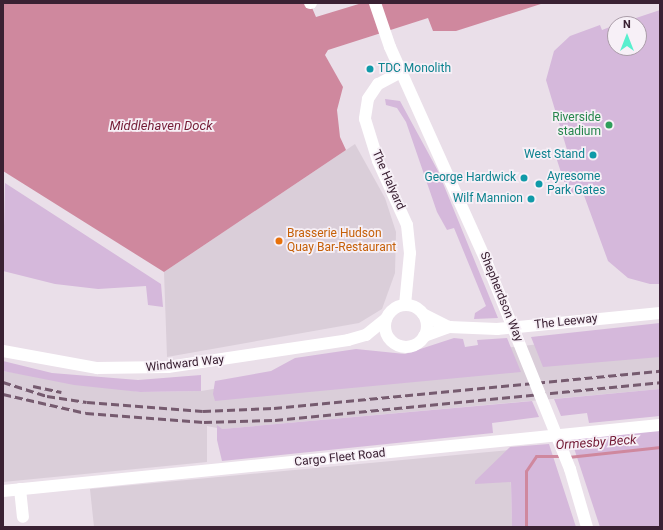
<!DOCTYPE html>
<html>
<head>
<meta charset="utf-8">
<style>
  body { margin:0 }
  #map { position:relative; width:663px; height:530px; overflow:hidden; background:#eadfe9; font-family:Roboto,sans-serif }
  div>[style] { position:absolute }
  [style*='--x'] { left:calc(var(--x)*1px); top:calc(var(--y)*1px); width:calc(var(--w)*1px); rotate:calc(var(--a)*1deg) }
  .built>* { inset:0; background:#daced9 }
  .green>* { inset:0; background:#d5b8db }
  .water>* { inset:0; background:#cf889e }
  .stream>* { height:3px; margin:-1.5px; padding:0 1.5px; transform-origin:1.5px; border-radius:1.5px; background:#cf889e }
  .minor>* { height:12px; margin:-6px; padding:0 6px; transform-origin:6px; border-radius:6px; background:#fff }
  .minor>.ring { margin:-6px; padding:0; box-sizing:content-box; background:none; border:12px solid #fff; border-radius:50% }
  .rail>* { height:3px; margin-top:-1.5px; transform-origin:0; background:repeating-linear-gradient(90deg,#765b6f 0 8px,transparent 0 12px) }
  .minor-bridge>* { height:12px; margin:-6px; padding:0 6px; transform-origin:6px; border-radius:6px; background:#fff }
  .dots>* { width:11px; height:11px; translate:-50% -50%; box-sizing:border-box; border:2px solid #f7f0f7; border-radius:50% }
  span { translate:-50% -50%; white-space:nowrap; text-align:center; line-height:1.15; -webkit-text-stroke:3.5px #f7f0f7; paint-order:stroke }
  .culture-label { font-size:12px; color:#0d838f }
  .left { translate:0 -50%; text-align:left }
  .right { translate:-100% -50%; text-align:right }
  .leisure-label { font-size:12px; color:#27864d }
  .street-label { font-size:12px; color:#3a2133 }
  .food-label { font-size:12px; color:#c56008 }
  .water-label { font-size:13px; color:#741c36; font-style:italic }
  .frame { position:absolute; inset:0; border:4px solid #3a2133; pointer-events:none }
  .north { position:absolute; left:607px; top:16px; width:40px; height:40px; box-sizing:border-box; background:#f7f0f7; border:1px solid #ab9da9; border-radius:50%; rotate:0deg; font-size:11px; font-weight:700; line-height:16px; text-align:center; color:#3a2133 }
  .north::after { content:''; display:block; margin:auto; width:14px; height:18px; background:#58efce; clip-path:polygon(50% 0,100% 100%,50% 72%,0 100%) }
</style>
</head>
<body>
<div id="map">
  <div class="built">
    <div style="clip-path:polygon(355px 144px,385px 198px,396px 232px,395px 273px,382px 309px,359px 323px,167px 357px,164px 272px)"></div>
    <div style="clip-path:polygon(660px 331px,660px 389px,222px 429px,207px 426px,207px 462px,3px 482px,3px 371px,140px 392px,201px 391px,410px 358px)"></div>
    <div style="clip-path:polygon(510px 450px,512px 527px,94px 527px,90px 489px)"></div>
  </div>
  <div class="green">
    <div style="clip-path:polygon(660px 10px,660px 284px,650px 284px,628px 278px,608px 261px,582px 190px,568px 194px,556px 157px,568px 153px,546px 80px,554px 51px,570px 36px,600px 25px,602px 30px,615px 25px,615px 48px,639px 48px,639px 24px,618px 24px)"></div>
    <div style="clip-path:polygon(385px 99px,400px 101px,438px 171px,498px 318px,474px 319px,475px 313px,486px 306px,454px 228px,447px 230px,437px 212px,406px 122px,397px 108px,386px 105px)"></div>
    <div style="clip-path:polygon(5px 183px,161px 284px,163px 307px,148px 305px,146px 286px,98px 289px,55px 284px,3px 271px)"></div>
    <div style="clip-path:polygon(660px 323px,660px 357px,543px 367px,531px 337px)"></div>
    <div style="clip-path:polygon(454px 338px,463px 339px,465px 347px,478px 345px,477px 340px,507px 338px,521px 372px,215px 401px,213px 394px,215px 381px,271px 371px,295px 358px,356px 349px,405px 354px)"></div>
    <div style="clip-path:polygon(3px 361px,52px 373px,138px 380px,201px 375px,201px 391px,140px 392px,74px 385px,3px 371px)"></div>
    <div style="clip-path:polygon(660px 389px,660px 416px,589px 423px,587px 413px,561px 416px,554px 399px)"></div>
    <div style="clip-path:polygon(532px 401px,539px 417px,492px 423px,493px 433px,222px 461px,217px 440px,217px 425px,222px 429px)"></div>
    <div style="clip-path:polygon(660px 430px,660px 527px,600px 527px,571px 439px)"></div>
    <div style="clip-path:polygon(549px 444px,576px 527px,512px 527px,511px 482px,475px 484px,475px 481px,510px 447px)"></div>
  </div>
  <div class="water">
    <div style="clip-path:polygon(3px 3px,310px 3px,316px 17px,362px 3px,544px 3px,456px 31px,433px 31px,428px 18px,328px 50px,325px 55px,343px 87px,337px 110px,340px 137px,346px 150px,164px 272px,3px 171px)"></div>
  </div>
  <div class="stream">
    <div style="--x:568;--y:457;--w:93;--a:-6.2"></div>
    <div style="--x:526;--y:527;--w:56;--a:-90"></div>
    <div style="--x:526;--y:471;--w:18;--a:-56"></div>
    <div style="--x:536;--y:456;--w:26;--a:0"></div>
  </div>
  <div class="minor">
    <div style="--x:310;--y:3;--w:1;--a:0"></div>
    <div style="--x:375;--y:3;--w:46;--a:71.2"></div>
    <div style="--x:390;--y:47;--w:235;--a:65.8"></div>
    <div style="--x:401;--y:72;--w:26;--a:152"></div>
    <div style="--x:378;--y:84;--w:18;--a:124"></div>
    <div style="--x:368;--y:99;--w:20;--a:99"></div>
    <div style="--x:365;--y:119;--w:44;--a:72.8"></div>
    <div style="--x:378;--y:161;--w:70;--a:65.6"></div>
    <div style="--x:407;--y:225;--w:28;--a:84"></div>
    <div style="--x:410;--y:253;--w:52;--a:95.5"></div>
    <div class="ring" style="left:385px;top:305px;width:30px;height:30px"></div>
    <div style="--x:423;--y:314;--w:29;--a:27"></div>
    <div style="--x:424;--y:336;--w:27;--a:-20"></div>
    <div style="--x:449;--y:327;--w:48;--a:2.4"></div>
    <div style="--x:497;--y:329;--w:164;--a:-5.6"></div>
    <div style="--x:3;--y:351;--w:96;--a:10.3"></div>
    <div style="--x:97;--y:368;--w:71;--a:-0.8"></div>
    <div style="--x:168;--y:367;--w:182;--a:-8.5"></div>
    <div style="--x:348;--y:340;--w:19;--a:-16"></div>
    <div style="--x:366;--y:335;--w:26;--a:-39"></div>
    <div style="--x:20;--y:489;--w:28;--a:84"></div>
    <div style="--x:3;--y:491;--w:660;--a:-5.74"></div>
  </div>
  <div class="rail">
    <div style="--x:3;--y:382;--w:46;--a:17.7"></div>
    <div style="--x:47;--y:396;--w:40;--a:8.5"></div>
    <div style="--x:87;--y:402;--w:116;--a:4.4"></div>
    <div style="--x:203;--y:411;--w:71;--a:-2.4"></div>
    <div style="--x:274;--y:408;--w:388;--a:-5.5"></div>
    <div style="--x:33;--y:386;--w:29;--a:12"></div>
    <div style="--x:3;--y:394;--w:85;--a:12.9"></div>
    <div style="--x:86;--y:413;--w:118;--a:4.4"></div>
    <div style="--x:204;--y:422;--w:71;--a:-1.6"></div>
    <div style="--x:275;--y:420;--w:387;--a:-5.6"></div>
  </div>
  <div class="minor-bridge">
    <div style="--x:486;--y:261;--w:224;--a:68"></div>
    <div style="--x:570;--y:469;--w:60;--a:73.7"></div>
  </div>
  <div class="dots">
    <div style="left:370px;top:69px;background:#0f9aa8"></div>
    <div style="left:609px;top:125px;background:#2e9e5b"></div>
    <div style="left:593px;top:155px;background:#0f9aa8"></div>
    <div style="left:524px;top:178px;background:#0f9aa8"></div>
    <div style="left:539px;top:184px;background:#0f9aa8"></div>
    <div style="left:531px;top:199px;background:#0f9aa8"></div>
    <div style="left:279px;top:241px;background:#e8710a"></div>
  </div>
  <div class="culture-label">
    <span class="left" style="left:378px;top:69px">TDC Monolith</span>
    <span class="right" style="left:585px;top:155px">West Stand</span>
    <span class="left" style="left:547px;top:184px">Ayresome<br>Park Gates</span>
    <span class="right" style="left:516px;top:178px">George Hardwick</span>
    <span class="right" style="left:523px;top:199px">Wilf Mannion</span>
  </div>
  <div class="leisure-label">
    <span class="right" style="left:601px;top:125px">Riverside<br>stadium</span>
  </div>
  <div class="street-label">
    <span style="left:388px;top:180px;rotate:66deg">The Halyard</span>
    <span style="left:501px;top:297px;rotate:68deg">Shepherdson Way</span>
    <span style="left:566px;top:322px;rotate:-6deg">The Leeway</span>
    <span style="left:185px;top:364px;rotate:-6deg">Windward Way</span>
    <span style="left:340px;top:458px;rotate:-6deg">Cargo Fleet Road</span>
  </div>
  <div class="food-label">
    <span class="left" style="left:287px;top:241px">Brasserie Hudson<br>Quay Bar-Restaurant</span>
  </div>
  <div class="water-label">
    <span style="left:161px;top:126px">Middlehaven Dock</span>
    <span style="left:596px;top:443px;rotate:-4deg">Ormesby Beck</span>
  </div>
  <div class="frame"></div>
  <div class="north">N</div>
</div>
</body>
</html>
